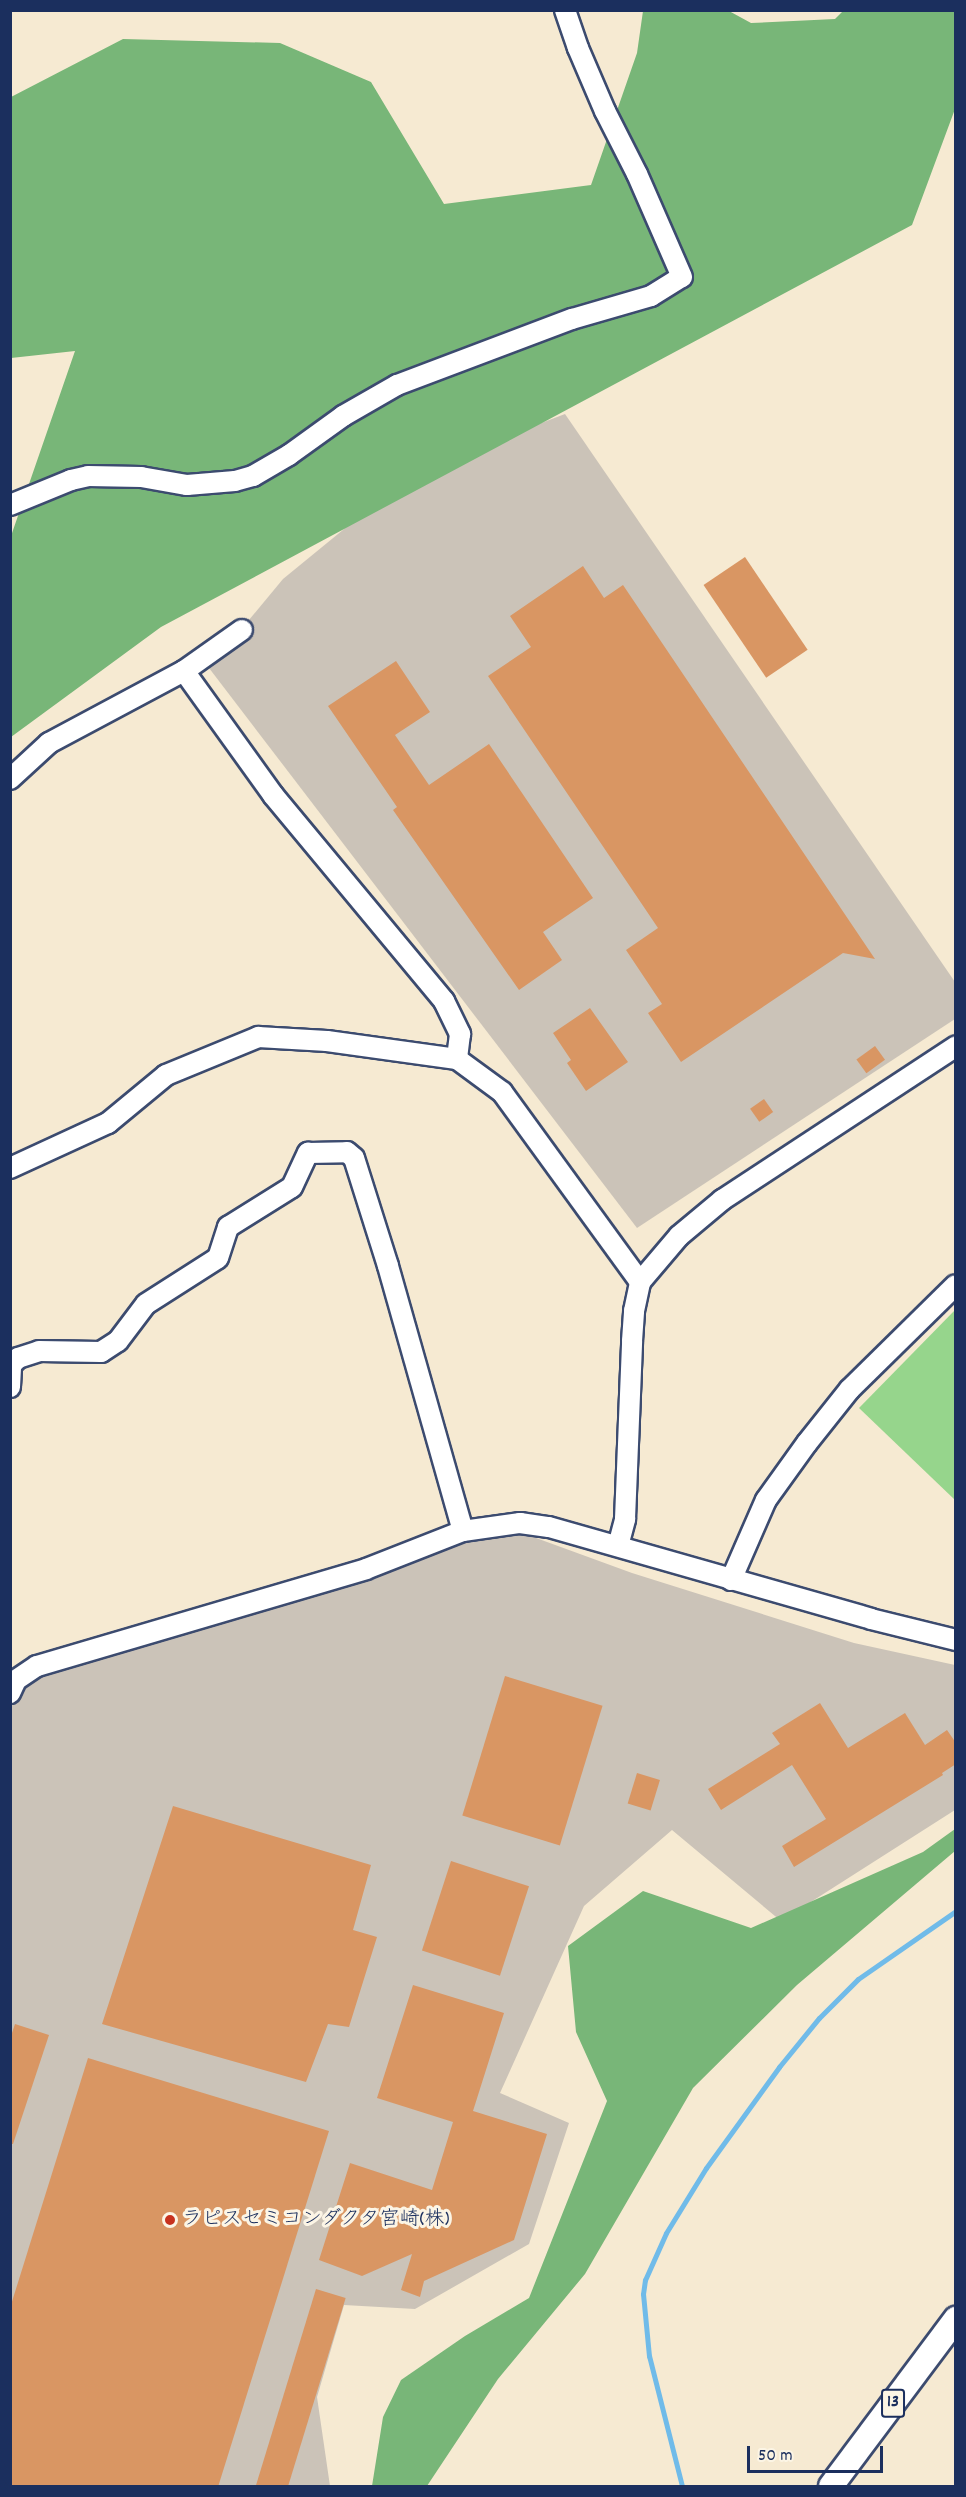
<!DOCTYPE html>
<html>
<head>
<meta charset="utf-8">
<style>
  body { margin:0 }
  #map { position:relative; width:966px; height:2497px; overflow:hidden; background:#f6ead2; font-family:Dekko,"Klee One",sans-serif }
  div>[style] { position:absolute }
  [style*='--x'] { left:calc(var(--x)*1px); top:calc(var(--y)*1px); width:calc(var(--w)*1px); rotate:calc(var(--a)*1deg) }
  .industrial>* { inset:0; background:#cbc3b8 }
  .green>* { inset:0; background:#96d58c }
  .forest>* { inset:0; background:#78b678 }
  .stream>* { height:5px; margin:-2.5px; padding:0 2.5px; transform-origin:2.5px; border-radius:2.5px; background:#70bbe9 }
  .building>* { inset:0; background:#d99663; transform-origin:0 0 }
  .roads { filter:drop-shadow(2px 0 #3c4b6f) drop-shadow(-2px 0 #3c4b6f) drop-shadow(0 2px #3c4b6f) drop-shadow(0 -2px #3c4b6f) }
  .minor>* { height:20px; margin:-10px; padding:0 10px; transform-origin:10px; border-radius:10px; background:#fff }
  .major>* { height:24px; margin:-12px; padding:0 12px; transform-origin:12px; border-radius:12px; background:#fff }
  .dots>* { width:16px; height:16px; translate:-50% -50%; box-sizing:border-box; border:3px solid #fcf5e5; border-radius:50% }
  span { translate:-50% -50%; white-space:nowrap; text-align:center; line-height:1.15; -webkit-text-stroke:6px #fcf5e5; paint-order:stroke }
  .shield-label span { padding:2px 4px; background:#fcf5e5; border:2px solid; border-radius:4px; -webkit-text-stroke-width:0 }
  .shield-label { font-size:18px; color:#1b2f5e; font-weight:700 }
  .poi-label { font-size:20px; color:#1b2f5e }
  .left { translate:0 -50%; text-align:left }
  .frame { position:absolute; inset:0; border:12px solid #1b2f5e; pointer-events:none }
  .scale { position:absolute; left:747px; top:2446px; width:136px; height:27px; box-sizing:border-box; border:3px solid #1b2f5e; border-top:0; padding-left:8px; font-size:18px; line-height:21px; white-space:nowrap; color:#1b2f5e; -webkit-text-stroke:4px #fcf5e5; paint-order:stroke }
</style>
</head>
<body>
<div id="map">
  <div class="industrial">
    <div style="clip-path:polygon(565px 414px,955px 982px,955px 1019px,637px 1228px,209px 668px,283px 579px,415px 471px)"></div>
    <div style="clip-path:polygon(503px 1526px,632px 1573px,854px 1643px,955px 1665px,955px 1810px,781px 1921px,672px 1830px,584px 1906px,500px 2093px,569px 2123px,529px 2244px,415px 2309px,344px 2305px,317px 2397px,330px 2486px,11px 2486px,10px 1707px,24px 1670px)"></div>
  </div>
  <div class="green">
    <div style="clip-path:polygon(955px 1310px,955px 1500px,859px 1408px)"></div>
  </div>
  <div class="forest">
    <div style="clip-path:polygon(643px 11px,729px 11px,751px 23px,835px 19px,843px 11px,955px 11px,955px 109px,912px 225px,161px 627px,11px 737px,11px 536px,75px 351px,11px 358px,11px 97px,123px 39px,280px 43px,371px 82px,444px 204px,591px 185px,637px 53px)"></div>
    <div style="clip-path:polygon(955px 1829px,955px 1851px,797px 1985px,693px 2088px,585px 2274px,498px 2379px,427px 2486px,372px 2486px,383px 2417px,401px 2380px,465px 2336px,529px 2298px,607px 2101px,576px 2032px,568px 1946px,643px 1891px,751px 1928px,923px 1852px)"></div>
  </div>
  <div class="stream">
    <div style="--x:682;--y:2486;--w:134;--a:-104.2"></div>
    <div style="--x:649;--y:2356;--w:62;--a:-95.5"></div>
    <div style="--x:643;--y:2294;--w:14;--a:-82"></div>
    <div style="--x:645;--y:2280;--w:51;--a:-65.9"></div>
    <div style="--x:666;--y:2233;--w:76;--a:-58.4"></div>
    <div style="--x:706;--y:2168;--w:125;--a:-54.1"></div>
    <div style="--x:779;--y:2067;--w:63;--a:-50.8"></div>
    <div style="--x:819;--y:2018;--w:55;--a:-45"></div>
    <div style="--x:858;--y:1979;--w:119;--a:-34.8"></div>
  </div>
  <div class="building">
    <div style="left:745px;top:557px;width:112px;height:50px;rotate:56deg"></div>
    <div style="clip-path:polygon(583px 566px,604px 598px,623px 585px,875px 959px,843px 953px,681px 1062px,648px 1013px,662px 1004px,626px 950px,658px 928px,488px 676px,531px 647px,510px 616px)"></div>
    <div style="clip-path:polygon(396px 661px,430px 712px,395px 735px,429px 785px,489px 744px,593px 898px,543px 932px,562px 960px,519px 990px,393px 810px,397px 807px,328px 706px)"></div>
    <div style="clip-path:polygon(590px 1008px,628px 1062px,586px 1091px,567px 1063px,571px 1060px,553px 1033px)"></div>
    <div style="left:875px;top:1046px;width:17px;height:23px;rotate:54deg"></div>
    <div style="left:764px;top:1099px;width:16px;height:17px;rotate:55deg"></div>
    <div style="left:505px;top:1676px;width:102px;height:146px;rotate:17deg"></div>
    <div style="clip-path:polygon(820px 1703px,848px 1748px,905px 1713px,925px 1745px,947px 1730px,956px 1743px,956px 1764px,942px 1773px,943px 1775px,794px 1867px,782px 1846px,826px 1819px,792px 1765px,721px 1810px,708px 1789px,780px 1744px,772px 1733px)"></div>
    <div style="left:637px;top:1773px;width:24px;height:32px;rotate:17deg"></div>
    <div style="clip-path:polygon(173px 1806px,371px 1865px,353px 1930px,377px 1937px,349px 2027px,328px 2024px,306px 2082px,102px 2024px)"></div>
    <div style="left:451px;top:1861px;width:82px;height:94px;rotate:18deg"></div>
    <div style="clip-path:polygon(413px 1985px,504px 2013px,473px 2111px,547px 2134px,514px 2240px,424px 2281px,420px 2297px,401px 2290px,412px 2254px,362px 2276px,319px 2260px,350px 2163px,432px 2190px,453px 2122px,377px 2098px)"></div>
    <div style="clip-path:polygon(15px 2024px,49px 2035px,13px 2144px,10px 2144px,10px 2039px)"></div>
    <div style="clip-path:polygon(88px 2058px,329px 2131px,218px 2487px,10px 2487px,10px 2308px)"></div>
    <div style="left:316px;top:2289px;width:31px;height:206px;rotate:17deg"></div>
  </div>
  <div class="roads">
    <div class="minor">
      <div style="--x:10;--y:505;--w:66;--a:-22.3"></div>
      <div style="--x:71;--y:480;--w:17;--a:-13"></div>
      <div style="--x:88;--y:476;--w:53;--a:1.1"></div>
      <div style="--x:141;--y:477;--w:47;--a:9.9"></div>
      <div style="--x:187;--y:485;--w:48;--a:-4.8"></div>
      <div style="--x:235;--y:481;--w:19;--a:-16"></div>
      <div style="--x:253;--y:476;--w:42;--a:-30.3"></div>
      <div style="--x:289;--y:455;--w:67;--a:-35.8"></div>
      <div style="--x:343;--y:416;--w:62;--a:-29.9"></div>
      <div style="--x:397;--y:385;--w:187;--a:-20.7"></div>
      <div style="--x:572;--y:319;--w:82;--a:-16.2"></div>
      <div style="--x:651;--y:296;--w:36;--a:-32"></div>
      <div style="--x:682;--y:277;--w:112;--a:-113.6"></div>
      <div style="--x:637;--y:174;--w:71;--a:-116.9"></div>
      <div style="--x:605;--y:111;--w:69;--a:-113.2"></div>
      <div style="--x:578;--y:48;--w:40;--a:-108.9"></div>
      <div style="--x:184;--y:671;--w:153;--a:54.3"></div>
      <div style="--x:273;--y:795;--w:268;--a:50.3"></div>
      <div style="--x:444;--y:1001;--w:37;--a:64"></div>
      <div style="--x:460;--y:1034;--w:25;--a:97"></div>
      <div style="--x:10;--y:779;--w:53;--a:-42.7"></div>
      <div style="--x:49;--y:743;--w:153;--a:-28.1"></div>
      <div style="--x:184;--y:671;--w:71;--a:-35.3"></div>
      <div style="--x:10;--y:1168;--w:108;--a:-24.7"></div>
      <div style="--x:108;--y:1123;--w:75;--a:-39.6"></div>
      <div style="--x:166;--y:1075;--w:100;--a:-22.4"></div>
      <div style="--x:258;--y:1037;--w:69;--a:3.3"></div>
      <div style="--x:327;--y:1041;--w:131;--a:7.9"></div>
      <div style="--x:457;--y:1059;--w:56;--a:36.3"></div>
      <div style="--x:502;--y:1092;--w:235;--a:54"></div>
      <div style="--x:10;--y:1387;--w:22;--a:-87"></div>
      <div style="--x:11;--y:1365;--w:10;--a:-45"></div>
      <div style="--x:18;--y:1358;--w:22;--a:-18"></div>
      <div style="--x:39;--y:1351;--w:62;--a:0.9"></div>
      <div style="--x:101;--y:1352;--w:20;--a:-33"></div>
      <div style="--x:118;--y:1341;--w:46;--a:-52.9"></div>
      <div style="--x:146;--y:1304;--w:85;--a:-32.6"></div>
      <div style="--x:218;--y:1258;--w:33;--a:-72"></div>
      <div style="--x:228;--y:1227;--w:75;--a:-32"></div>
      <div style="--x:292;--y:1187;--w:38;--a:-65"></div>
      <div style="--x:308;--y:1153;--w:39;--a:-1"></div>
      <div style="--x:347;--y:1152;--w:9;--a:41"></div>
      <div style="--x:354;--y:1158;--w:113;--a:72.5"></div>
      <div style="--x:388;--y:1266;--w:275;--a:74.2"></div>
      <div style="--x:618;--y:1546;--w:28;--a:-75"></div>
      <div style="--x:625;--y:1519;--w:178;--a:-87.7"></div>
      <div style="--x:632;--y:1341;--w:30;--a:-86"></div>
      <div style="--x:634;--y:1311;--w:30;--a:-78"></div>
      <div style="--x:640;--y:1282;--w:60;--a:-49.7"></div>
      <div style="--x:679;--y:1236;--w:56;--a:-39.9"></div>
      <div style="--x:722;--y:1200;--w:280;--a:-33.3"></div>
      <div style="--x:731;--y:1580;--w:87;--a:-66.4"></div>
      <div style="--x:766;--y:1500;--w:70;--a:-54.3"></div>
      <div style="--x:807;--y:1443;--w:69;--a:-51.5"></div>
      <div style="--x:850;--y:1389;--w:148;--a:-44.5"></div>
      <div style="--x:10;--y:1693;--w:14;--a:-65"></div>
      <div style="--x:16;--y:1680;--w:25;--a:-34"></div>
      <div style="--x:37;--y:1666;--w:343;--a:-16.4"></div>
      <div style="--x:366;--y:1569;--w:104;--a:-21.4"></div>
      <div style="--x:463;--y:1531;--w:58;--a:-8"></div>
      <div style="--x:520;--y:1523;--w:29;--a:8"></div>
      <div style="--x:549;--y:1527;--w:335;--a:15.9"></div>
      <div style="--x:871;--y:1619;--w:88;--a:13.9"></div>
    </div>
    <div class="major">
      <div style="--x:831;--y:2486;--w:209;--a:-53.2"></div>
    </div>
  </div>
  <div class="dots">
    <div style="left:170px;top:2220px;background:#c8321e"></div>
  </div>
  <div class="shield-label">
    <span style="left:893px;top:2403px">13</span>
  </div>
  <div class="poi-label">
    <span class="left" style="left:182px;top:2220px">ラピスセミコンダクタ宮崎(株)</span>
  </div>
  <div class="frame"></div>
  <div class="scale">50 m</div>
</div>
</body>
</html>
